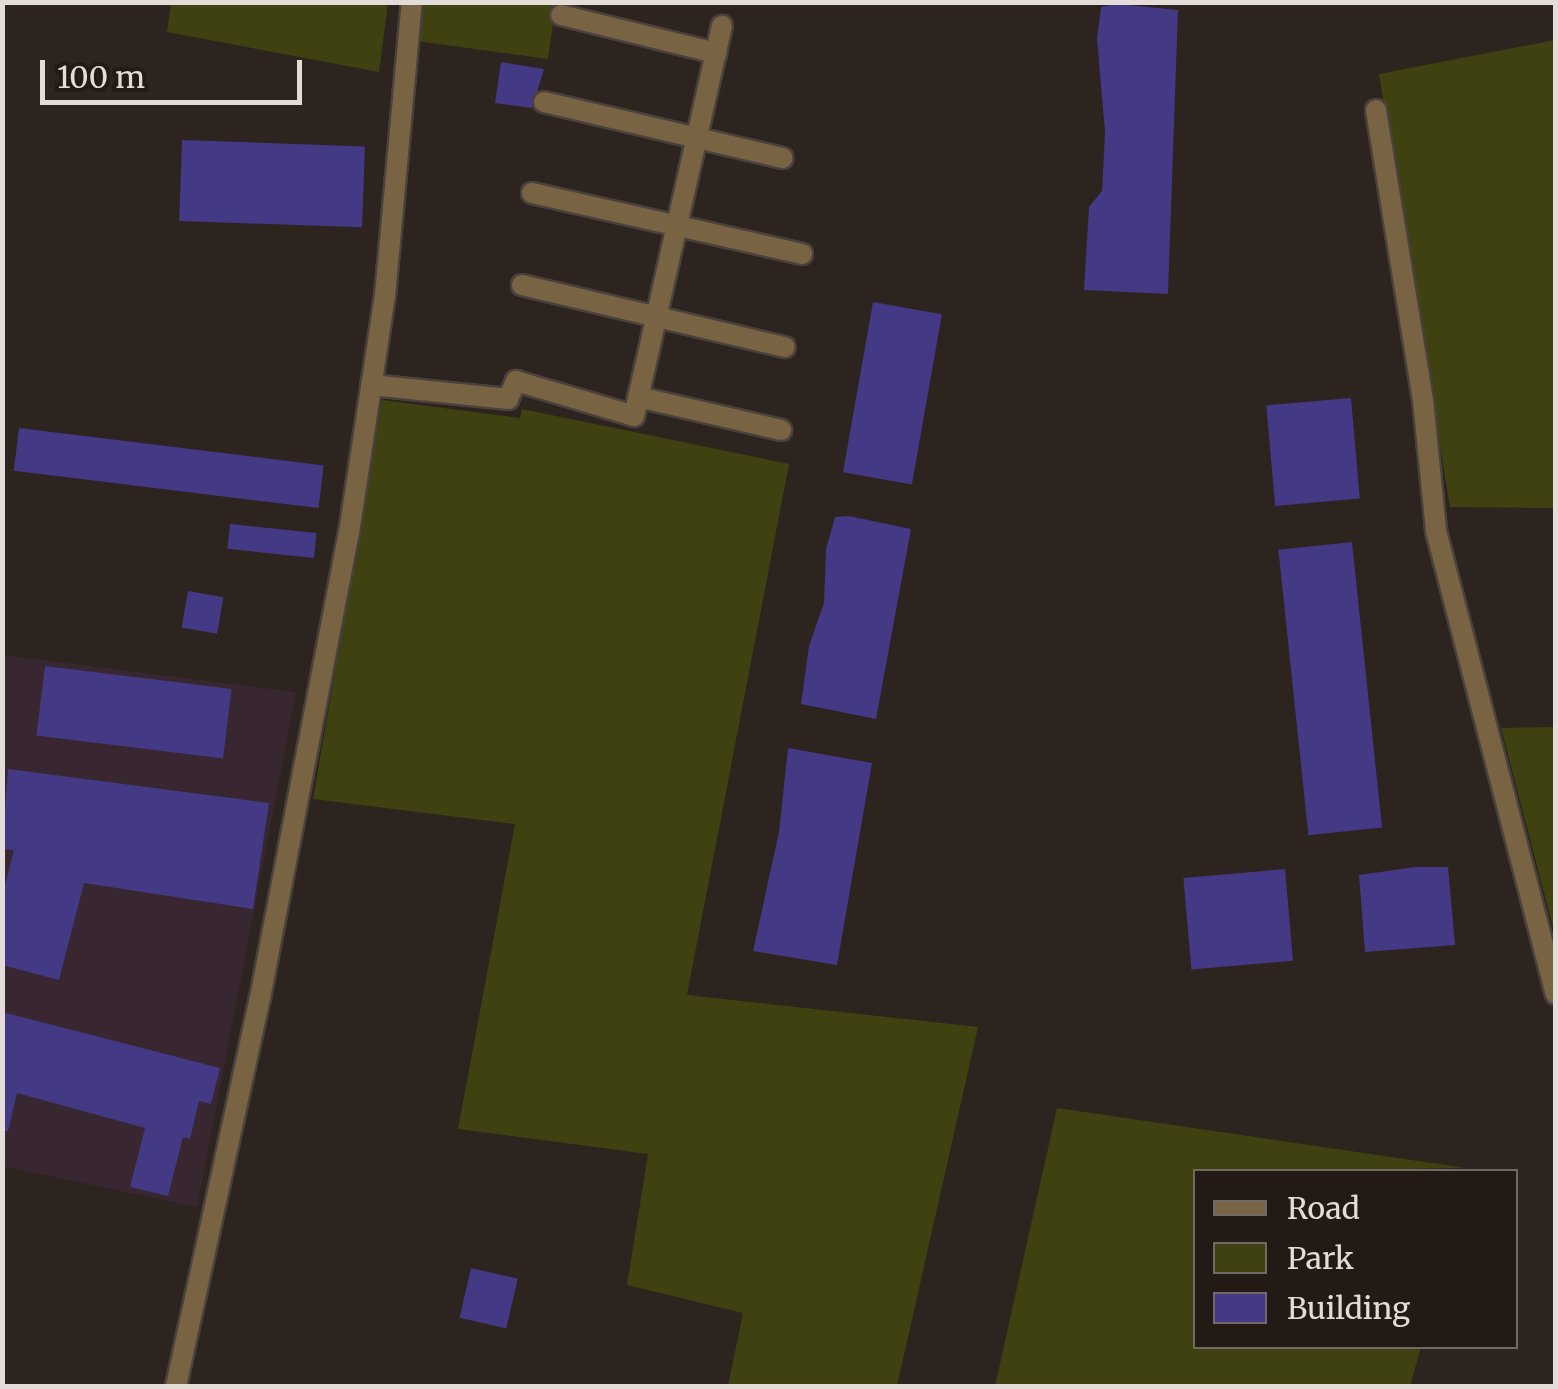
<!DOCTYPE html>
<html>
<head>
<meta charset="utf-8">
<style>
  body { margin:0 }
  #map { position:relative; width:1558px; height:1389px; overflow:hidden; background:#2d231f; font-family:Merriweather,serif }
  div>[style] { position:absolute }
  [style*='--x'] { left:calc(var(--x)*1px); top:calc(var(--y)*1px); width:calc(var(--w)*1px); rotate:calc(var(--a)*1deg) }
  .industrial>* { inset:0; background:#382731 }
  .green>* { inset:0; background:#3f4210 }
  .building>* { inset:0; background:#433984; transform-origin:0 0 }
  .roads { filter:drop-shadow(2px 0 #4a413d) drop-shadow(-2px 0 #4a413d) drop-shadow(0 2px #4a413d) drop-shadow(0 -2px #4a413d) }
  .street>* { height:20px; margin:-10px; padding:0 10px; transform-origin:10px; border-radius:10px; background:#786343 }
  span { translate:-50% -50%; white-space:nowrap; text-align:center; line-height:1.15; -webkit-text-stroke:8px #231a16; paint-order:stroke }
  .frame { position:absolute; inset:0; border:5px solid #e3dcd9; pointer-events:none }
  .legend { position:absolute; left:1193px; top:1169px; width:325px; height:180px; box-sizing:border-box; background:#231a16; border:2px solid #706864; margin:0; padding:12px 18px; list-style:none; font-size:30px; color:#e3dcd9 }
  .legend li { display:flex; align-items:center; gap:20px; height:50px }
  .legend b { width:50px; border:2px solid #706864 }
  .scale { position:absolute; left:40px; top:60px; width:262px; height:45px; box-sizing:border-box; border:5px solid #e3dcd9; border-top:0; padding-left:12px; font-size:30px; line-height:35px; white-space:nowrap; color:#e3dcd9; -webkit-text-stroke:8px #231a16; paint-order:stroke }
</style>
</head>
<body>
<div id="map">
  <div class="industrial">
    <div style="clip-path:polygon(3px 655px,296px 692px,197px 1207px,6px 1167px,3px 1178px)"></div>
  </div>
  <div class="green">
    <div style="clip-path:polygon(171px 3px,388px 3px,379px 72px,167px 32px)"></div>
    <div style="clip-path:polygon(420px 3px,556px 3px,548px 59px,416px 41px)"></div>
    <div style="clip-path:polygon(1555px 40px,1555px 508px,1450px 507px,1379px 74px)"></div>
    <div style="clip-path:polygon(382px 400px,520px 418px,522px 409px,789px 464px,687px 995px,978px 1027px,897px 1386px,728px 1386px,743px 1313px,627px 1285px,648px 1154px,458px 1129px,515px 824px,313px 799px)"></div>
    <div style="clip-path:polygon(1555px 727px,1556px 727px,1555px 935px,1501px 728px)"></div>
    <div style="clip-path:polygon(1057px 1108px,1466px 1168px,1196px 1172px,1196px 1346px,1421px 1347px,1410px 1386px,995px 1386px)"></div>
  </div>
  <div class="building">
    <div style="clip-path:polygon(1116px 4px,1178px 10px,1168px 294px,1084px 290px,1089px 207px,1102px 191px,1105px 132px,1097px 39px,1101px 7px)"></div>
    <div style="clip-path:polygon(501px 62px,544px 69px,532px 108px,495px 103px)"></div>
    <div style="left:182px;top:140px;width:183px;height:81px;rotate:2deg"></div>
    <div style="left:873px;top:302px;width:70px;height:173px;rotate:10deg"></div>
    <div style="left:1351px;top:398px;width:101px;height:85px;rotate:85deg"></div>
    <div style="left:19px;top:428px;width:307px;height:43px;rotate:7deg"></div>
    <div style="clip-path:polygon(849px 516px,911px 529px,876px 719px,801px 704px,809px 646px,824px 603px,826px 549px,835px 517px)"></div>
    <div style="left:230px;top:524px;width:87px;height:25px;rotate:6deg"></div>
    <div style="left:1352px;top:542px;width:287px;height:74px;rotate:84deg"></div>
    <div style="left:188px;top:591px;width:36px;height:37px;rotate:10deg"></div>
    <div style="left:45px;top:666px;width:188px;height:70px;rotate:7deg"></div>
    <div style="clip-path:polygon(788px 748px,872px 763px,837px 965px,753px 951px,779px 832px)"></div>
    <div style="clip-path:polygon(8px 769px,269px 803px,253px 909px,84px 883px,59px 980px,2px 965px,2px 897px,14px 850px,2px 849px)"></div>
    <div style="clip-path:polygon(1415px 867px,1448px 867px,1455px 945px,1365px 952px,1359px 875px)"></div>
    <div style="left:1285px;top:869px;width:92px;height:102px;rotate:85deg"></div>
    <div style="clip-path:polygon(2px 1012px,220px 1068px,211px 1104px,199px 1101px,190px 1139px,183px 1137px,168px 1196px,130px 1187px,145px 1128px,17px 1093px,8px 1131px,2px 1131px)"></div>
    <div style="left:471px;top:1268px;width:48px;height:51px;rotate:13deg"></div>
  </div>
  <div class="roads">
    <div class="street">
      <div style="--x:561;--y:15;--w:160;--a:13.8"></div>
      <div style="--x:544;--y:102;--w:245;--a:13.2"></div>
      <div style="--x:1376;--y:110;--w:294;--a:80.8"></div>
      <div style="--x:1423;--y:400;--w:132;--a:84.3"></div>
      <div style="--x:1436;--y:531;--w:478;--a:75.5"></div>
      <div style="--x:532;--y:193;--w:277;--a:12.7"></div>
      <div style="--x:522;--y:285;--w:270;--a:13.3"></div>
      <div style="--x:371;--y:385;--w:138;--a:5.8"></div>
      <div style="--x:508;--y:399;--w:20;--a:-66"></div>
      <div style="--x:516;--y:381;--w:123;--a:16.5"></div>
      <div style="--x:634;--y:416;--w:400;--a:-77.3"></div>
      <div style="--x:638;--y:397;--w:147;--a:13"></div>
      <div style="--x:176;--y:1386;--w:397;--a:-77.8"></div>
      <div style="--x:260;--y:998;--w:473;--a:-79.2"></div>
      <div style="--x:349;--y:533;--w:240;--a:-81.4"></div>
      <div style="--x:385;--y:296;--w:295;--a:-84.8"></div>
    </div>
  </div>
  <div class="frame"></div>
  <ul class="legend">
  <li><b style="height:12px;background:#786343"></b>Road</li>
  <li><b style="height:28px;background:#3f4210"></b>Park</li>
  <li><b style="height:28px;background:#433984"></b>Building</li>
  </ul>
  <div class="scale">100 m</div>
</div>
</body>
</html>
